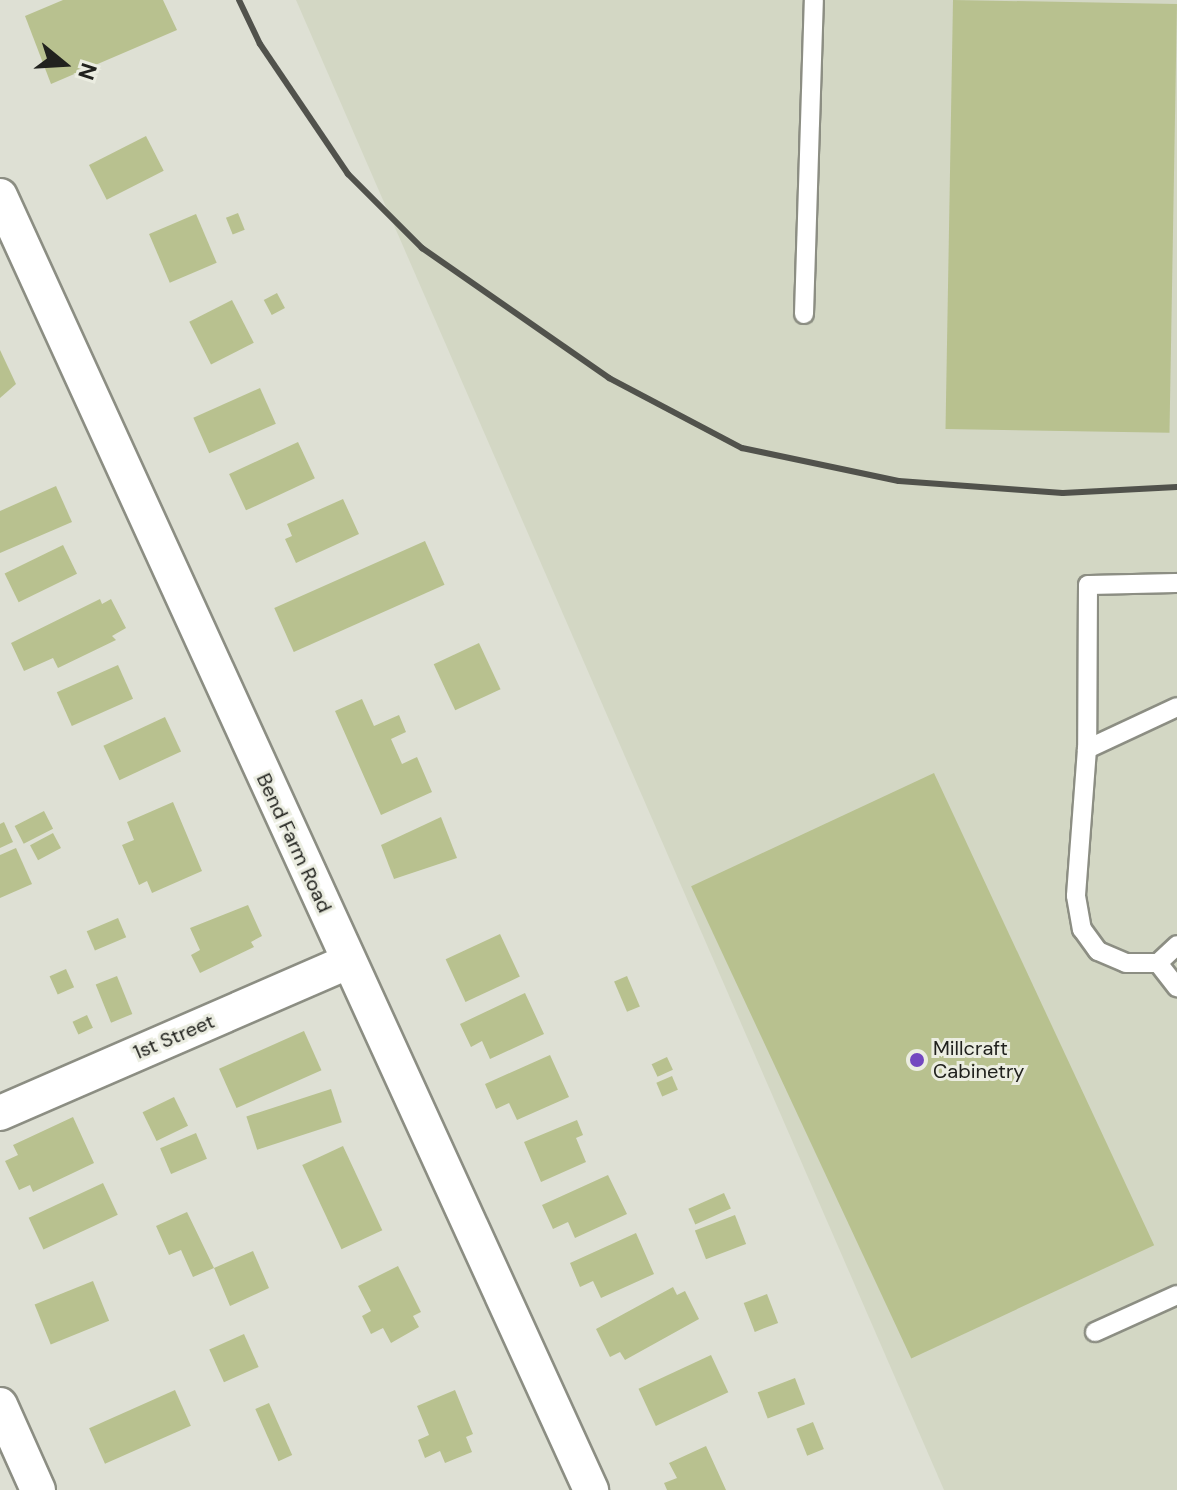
<!DOCTYPE html>
<html>
<head>
<meta charset="utf-8">
<style>
  body { margin:0 }
  #map { position:relative; width:1177px; height:1490px; overflow:hidden; background:#dee0d4; font-family:"DM Sans",sans-serif }
  div>[style] { position:absolute }
  [style*='--x'] { left:calc(var(--x)*1px); top:calc(var(--y)*1px); width:calc(var(--w)*1px); rotate:calc(var(--a)*1deg) }
  .built>* { inset:0; background:#d3d7c4 }
  .building>* { inset:0; background:#b8c18f; transform-origin:0 0 }
  .roads { filter:drop-shadow(2px 0 #8c8e83) drop-shadow(-2px 0 #8c8e83) drop-shadow(0 2px #8c8e83) drop-shadow(0 -2px #8c8e83) }
  .lane>* { height:18px; margin:-9px; padding:0 9px; transform-origin:9px; border-radius:9px; background:#fff }
  .street>* { height:34px; margin:-17px; padding:0 17px; transform-origin:17px; border-radius:17px; background:#fff }
  .rail>* { height:6px; margin:-3px; padding:0 3px; transform-origin:3px; border-radius:3px; background:#51524c }
  .dots>* { width:22px; height:22px; translate:-50% -50%; box-sizing:border-box; border:4px solid #ebede1; border-radius:50% }
  span { translate:-50% -50%; white-space:nowrap; text-align:center; line-height:1.15; -webkit-text-stroke:6px #ebede1; paint-order:stroke }
  .street-label { font-size:20px; color:#21221e }
  .poi-label { font-size:20px; color:#21221e }
  .left { translate:0 -50%; text-align:left }
  .north { position:absolute; left:24px; top:24px; width:80px; height:80px; -webkit-text-stroke:6px #ebede1; paint-order:stroke; rotate:108deg; font-size:22px; font-weight:700; line-height:32px; text-align:center; color:#21221e }
  .north::after { content:''; display:block; margin:auto; width:28px; height:36px; background:#21221e; clip-path:polygon(50% 0,100% 100%,50% 72%,0 100%) }
</style>
</head>
<body>
<div id="map">
  <div class="built">
    <div style="clip-path:polygon(296px 0,1177px 0,1177px 1490px,944px 1490px)"></div>
  </div>
  <div class="building">
    <div style="clip-path:polygon(63px 0,163px 0,177px 30px,51px 84px,25px 16px)"></div>
    <div style="left:953px;top:0;width:224px;height:429px;rotate:1deg"></div>
    <div style="left:146px;top:136px;width:39px;height:64px;rotate:63deg"></div>
    <div style="left:238px;top:213px;width:18px;height:13px;rotate:68deg"></div>
    <div style="left:196px;top:214px;width:53px;height:51px;rotate:67deg"></div>
    <div style="left:277px;top:293px;width:17px;height:15px;rotate:62deg"></div>
    <div style="left:232px;top:300px;width:48px;height:48px;rotate:63deg"></div>
    <div style="clip-path:polygon(0 350px,16px 384px,0 398px)"></div>
    <div style="left:260px;top:388px;width:39px;height:73px;rotate:66deg"></div>
    <div style="left:298px;top:442px;width:40px;height:76px;rotate:65deg"></div>
    <div style="clip-path:polygon(56px 486px,72px 522px,0 553px,0 511px)"></div>
    <div style="clip-path:polygon(343px 499px,359px 534px,296px 563px,285px 539px,292px 536px,287px 524px)"></div>
    <div style="left:425px;top:541px;width:48px;height:165px;rotate:66deg"></div>
    <div style="left:63px;top:545px;width:32px;height:65px;rotate:64deg"></div>
    <div style="clip-path:polygon(100px 599px,102px 604px,111px 599px,126px 628px,112px 636px,116px 640px,58px 668px,53px 658px,24px 671px,11px 643px)"></div>
    <div style="left:479px;top:643px;width:51px;height:50px;rotate:65deg"></div>
    <div style="left:118px;top:665px;width:37px;height:67px;rotate:66deg"></div>
    <div style="clip-path:polygon(362px 699px,374px 726px,399px 715px,406px 732px,391px 739px,402px 764px,417px 757px,432px 792px,381px 815px,335px 711px)"></div>
    <div style="left:165px;top:717px;width:38px;height:68px;rotate:65deg"></div>
    <div style="left:934px;top:773px;width:521px;height:268px;rotate:65deg"></div>
    <div style="clip-path:polygon(173px 802px,202px 871px,152px 893px,147px 881px,139px 885px,122px 845px,134px 840px,127px 822px)"></div>
    <div style="left:44px;top:811px;width:20px;height:33px;rotate:63deg"></div>
    <div style="clip-path:polygon(441px 817px,457px 858px,394px 879px,381px 845px)"></div>
    <div style="clip-path:polygon(4px 822px,13px 842px,0 848px,0 824px)"></div>
    <div style="left:53px;top:833px;width:17px;height:26px;rotate:62deg"></div>
    <div style="clip-path:polygon(16px 848px,32px 884px,0 898px,0 855px)"></div>
    <div style="clip-path:polygon(248px 905px,262px 936px,251px 942px,254px 947px,200px 973px,191px 955px,200px 950px,190px 928px)"></div>
    <div style="left:118px;top:918px;width:21px;height:34px;rotate:67deg"></div>
    <div style="left:500px;top:934px;width:47px;height:60px;rotate:65deg"></div>
    <div style="left:66px;top:969px;width:20px;height:18px;rotate:66deg"></div>
    <div style="left:117px;top:976px;width:41px;height:23px;rotate:68deg"></div>
    <div style="left:627px;top:976px;width:33px;height:14px;rotate:67deg"></div>
    <div style="clip-path:polygon(525px 993px,544px 1034px,490px 1059px,482px 1041px,471px 1047px,460px 1024px)"></div>
    <div style="left:87px;top:1015px;width:14px;height:16px;rotate:65deg"></div>
    <div style="left:304px;top:1031px;width:43px;height:93px;rotate:66deg"></div>
    <div style="clip-path:polygon(550px 1055px,569px 1097px,517px 1120px,509px 1103px,496px 1109px,485px 1084px)"></div>
    <div style="left:667px;top:1057px;width:14px;height:17px;rotate:65deg"></div>
    <div style="left:672px;top:1076px;width:15px;height:17px;rotate:67deg"></div>
    <div style="left:331px;top:1089px;width:35px;height:89px;rotate:72deg"></div>
    <div style="left:174px;top:1097px;width:32px;height:35px;rotate:64deg"></div>
    <div style="clip-path:polygon(73px 1117px,94px 1163px,33px 1192px,30px 1185px,19px 1190px,5px 1161px,18px 1155px,13px 1145px)"></div>
    <div style="clip-path:polygon(577px 1120px,583px 1135px,576px 1138px,586px 1162px,541px 1182px,524px 1142px)"></div>
    <div style="left:196px;top:1133px;width:28px;height:39px;rotate:67deg"></div>
    <div style="left:343px;top:1146px;width:93px;height:45px;rotate:65deg"></div>
    <div style="clip-path:polygon(608px 1175px,627px 1214px,575px 1238px,568px 1222px,553px 1229px,542px 1205px)"></div>
    <div style="left:103px;top:1183px;width:35px;height:82px;rotate:65deg"></div>
    <div style="left:724px;top:1193px;width:17px;height:39px;rotate:66deg"></div>
    <div style="clip-path:polygon(187px 1212px,214px 1268px,253px 1251px,269px 1288px,230px 1306px,214px 1268px,193px 1277px,181px 1250px,169px 1255px,156px 1226px)"></div>
    <div style="left:735px;top:1215px;width:31px;height:43px;rotate:69deg"></div>
    <div style="clip-path:polygon(636px 1233px,654px 1274px,601px 1298px,593px 1281px,580px 1287px,570px 1263px)"></div>
    <div style="clip-path:polygon(398px 1266px,421px 1312px,413px 1316px,419px 1327px,391px 1343px,383px 1328px,371px 1334px,362px 1316px,371px 1311px,358px 1286px)"></div>
    <div style="left:93px;top:1281px;width:43px;height:63px;rotate:68deg"></div>
    <div style="clip-path:polygon(673px 1287px,677px 1295px,685px 1291px,699px 1319px,625px 1360px,620px 1352px,610px 1357px,596px 1329px)"></div>
    <div style="left:767px;top:1294px;width:31px;height:25px;rotate:69deg"></div>
    <div style="left:244px;top:1334px;width:36px;height:38px;rotate:66deg"></div>
    <div style="left:711px;top:1355px;width:41px;height:80px;rotate:65deg"></div>
    <div style="left:795px;top:1378px;width:28px;height:40px;rotate:69deg"></div>
    <div style="left:175px;top:1390px;width:39px;height:94px;rotate:66deg"></div>
    <div style="clip-path:polygon(455px 1390px,473px 1434px,466px 1437px,472px 1452px,445px 1463px,440px 1451px,425px 1458px,418px 1440px,429px 1435px,417px 1406px)"></div>
    <div style="left:269px;top:1403px;width:57px;height:15px;rotate:66deg"></div>
    <div style="left:813px;top:1422px;width:29px;height:18px;rotate:68deg"></div>
    <div style="clip-path:polygon(706px 1446px,726px 1490px,667px 1490px,664px 1483px,677px 1478px,669px 1463px)"></div>
  </div>
  <div class="roads">
    <div class="lane">
      <div style="--x:804;--y:314;--w:314;--a:-88.2"></div>
      <div style="--x:1177;--y:583;--w:89;--a:178.7"></div>
      <div style="--x:1088;--y:585;--w:164;--a:90.3"></div>
      <div style="--x:1087;--y:749;--w:147;--a:94.3"></div>
      <div style="--x:1076;--y:896;--w:34;--a:80"></div>
      <div style="--x:1082;--y:929;--w:27;--a:54"></div>
      <div style="--x:1098;--y:951;--w:30;--a:23"></div>
      <div style="--x:1126;--y:963;--w:32;--a:0"></div>
      <div style="--x:1158;--y:963;--w:26;--a:-43"></div>
      <div style="--x:1087;--y:749;--w:99;--a:-25"></div>
      <div style="--x:1158;--y:963;--w:31;--a:52"></div>
      <div style="--x:1095;--y:1332;--w:90;--a:-24.3"></div>
    </div>
    <div class="street">
      <div style="--x:0;--y:196;--w:1423;--a:65.45"></div>
      <div style="--x:0;--y:1113;--w:379;--a:-23.5"></div>
      <div style="--x:0;--y:1405;--w:93;--a:65.9"></div>
    </div>
  </div>
  <div class="rail">
    <div style="--x:239;--y:0;--w:49;--a:64.5"></div>
    <div style="--x:260;--y:44;--w:157;--a:55.9"></div>
    <div style="--x:348;--y:174;--w:105;--a:45"></div>
    <div style="--x:422;--y:248;--w:228;--a:34.8"></div>
    <div style="--x:609;--y:378;--w:150;--a:27.8"></div>
    <div style="--x:742;--y:448;--w:160;--a:11.9"></div>
    <div style="--x:899;--y:481;--w:164;--a:4.2"></div>
    <div style="--x:1063;--y:493;--w:114;--a:-3"></div>
  </div>
  <div class="dots">
    <div style="left:917px;top:1060px;background:#7347c0"></div>
  </div>
  <div class="street-label">
    <span style="left:294px;top:843px;rotate:65deg">Bend Farm Road</span>
    <span style="left:174px;top:1037px;rotate:-23deg">1st Street</span>
  </div>
  <div class="poi-label">
    <span class="left" style="left:933px;top:1060px">Millcraft<br>Cabinetry</span>
  </div>
  <div class="north">N</div>
</div>
</body>
</html>
